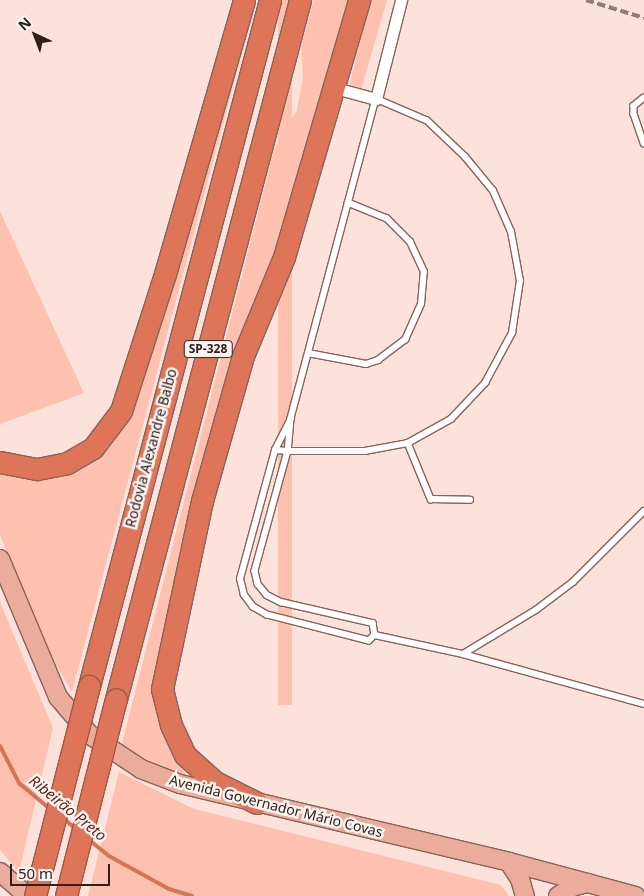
<!DOCTYPE html>
<html>
<head>
<meta charset="utf-8">
<style>
  body { margin:0 }
  #map { position:relative; width:644px; height:896px; overflow:hidden; background:#fce2db; font-family:"Noto Sans",sans-serif }
  div>[style] { position:absolute }
  [style*='--x'] { left:calc(var(--x)*1px); top:calc(var(--y)*1px); width:calc(var(--w)*1px); rotate:calc(var(--a)*1deg) }
  .green>* { inset:0; background:#ffc1af; transform-origin:0 0 }
  .stream>* { height:4px; margin:-2px; padding:0 2px; transform-origin:2px; border-radius:2px; background:#d47459 }
  .roads { filter:drop-shadow(1px 0 #876359) drop-shadow(-1px 0 #876359) drop-shadow(0 1px #876359) drop-shadow(0 -1px #876359) }
  .service>* { height:5.5px; margin:-2.75px; padding:0 2.75px; transform-origin:2.75px; border-radius:2.75px; background:#fff }
  .minor>* { height:11px; margin:-5.5px; padding:0 5.5px; transform-origin:5.5px; border-radius:5.5px; background:#fff }
  .primary>* { height:18px; margin:-9px; padding:0 9px; transform-origin:9px; border-radius:9px; background:#ecac9b }
  .motorway>* { height:21px; margin:-10.5px; padding:0 10.5px; transform-origin:10.5px; border-radius:10.5px; background:#df7558 }
  .rail>* { height:4px; margin-top:-2px; transform-origin:0; background:repeating-linear-gradient(90deg,#907c76 0 8px,transparent 0 12px) }
  .bridges { filter:drop-shadow(1px 0 #a15743) drop-shadow(-1px 0 #a15743) drop-shadow(0 1px #a15743) drop-shadow(0 -1px #a15743) }
  .motorway-bridge>* { height:21px; margin:-10.5px; padding:0 10.5px; transform-origin:10.5px; border-radius:10.5px; background:#df7558 }
  span { translate:-50% -50%; white-space:nowrap; text-align:center; line-height:1.15; -webkit-text-stroke:5px #fcf4f1; paint-order:stroke }
  .shield-label span { padding:1px 4px; background:#fcf4f1; border:1px solid; border-radius:4px; -webkit-text-stroke-width:0 }
  .shield-label { font-size:12px; color:#2f201c; font-weight:700 }
  .street-label { font-size:14px; color:#2f201c }
  .water-label { font-size:15px; color:#612312; font-style:italic }
  .north { position:absolute; left:10px; top:10px; width:50px; height:50px; -webkit-text-stroke:4px #fcf4f1; paint-order:stroke; rotate:317deg; font-size:14px; font-weight:700; line-height:20px; text-align:center; color:#2f201c }
  .north::after { content:''; display:block; margin:auto; width:18px; height:22px; background:#2f201c; clip-path:polygon(50% 0,100% 100%,50% 72%,0 100%) }
  .scale { position:absolute; left:10px; top:864px; width:100px; height:22px; box-sizing:border-box; border:2px solid #2f201c; border-top:0; padding-left:6px; font-size:15px; line-height:18px; white-space:nowrap; color:#2f201c; -webkit-text-stroke:4px #fcf4f1; paint-order:stroke }
</style>
</head>
<body>
<div id="map">
  <div class="green">
    <div style="clip-path:polygon(251px 0,256px 0,72px 692px,57px 666px,52px 666px,0 535px,0 474px,33px 481px,66px 475px,106px 452px,128px 422px,176px 275px)"></div>
    <div style="left:278px;top:0;width:14px;height:705px"></div>
    <div style="clip-path:polygon(314px 0,350px 0,154px 692px,161px 730px,170px 751px,191px 782px,121px 747px,274px 150px,297px 110px,303px 76px,301px 47px)"></div>
    <div style="clip-path:polygon(370px 0,387px 0,361px 90px,351px 87px,350px 83px)"></div>
    <div style="clip-path:polygon(0 211px,84px 393px,0 424px)"></div>
    <div style="clip-path:polygon(0 602px,53px 728px,19px 872px,0 850px)"></div>
    <div style="clip-path:polygon(119px 772px,194px 809px,501px 885px,509px 896px,88px 896px)"></div>
  </div>
  <div class="stream">
    <div style="--x:0;--y:746;--w:42;--a:62.8"></div>
    <div style="--x:19;--y:783;--w:39;--a:40"></div>
    <div style="--x:63;--y:818;--w:18;--a:41"></div>
    <div style="--x:88;--y:839;--w:27;--a:39"></div>
    <div style="--x:109;--y:856;--w:68;--a:28.8"></div>
    <div style="--x:169;--y:889;--w:24;--a:17"></div>
  </div>
  <div class="roads">
    <div class="service">
      <div style="--x:644;--y:98;--w:13;--a:141"></div>
      <div style="--x:634;--y:106;--w:8;--a:90"></div>
      <div style="--x:634;--y:114;--w:31;--a:71"></div>
      <div style="--x:308;--y:353;--w:59;--a:10.7"></div>
      <div style="--x:366;--y:364;--w:13;--a:-18"></div>
      <div style="--x:378;--y:360;--w:34;--a:-37"></div>
      <div style="--x:405;--y:340;--w:39;--a:-66"></div>
      <div style="--x:421;--y:304;--w:32;--a:-85"></div>
      <div style="--x:424;--y:272;--w:33;--a:-115"></div>
      <div style="--x:410;--y:242;--w:33;--a:-135"></div>
      <div style="--x:387;--y:219;--w:42;--a:-157.7"></div>
      <div style="--x:408;--y:443;--w:61;--a:67.7"></div>
      <div style="--x:431;--y:499;--w:39;--a:1"></div>
      <div style="--x:275;--y:450;--w:13;--a:4"></div>
      <div style="--x:288;--y:451;--w:77;--a:0"></div>
      <div style="--x:365;--y:451;--w:44;--a:-10.5"></div>
      <div style="--x:408;--y:443;--w:49;--a:-29.2"></div>
      <div style="--x:451;--y:419;--w:50;--a:-46.6"></div>
      <div style="--x:485;--y:383;--w:57;--a:-61.6"></div>
      <div style="--x:512;--y:333;--w:53;--a:-81.3"></div>
      <div style="--x:520;--y:281;--w:50;--a:-100.4"></div>
      <div style="--x:511;--y:232;--w:45;--a:-113.7"></div>
      <div style="--x:493;--y:191;--w:44;--a:-129.5"></div>
      <div style="--x:465;--y:157;--w:52;--a:-136.5"></div>
      <div style="--x:427;--y:121;--w:56;--a:-156.7"></div>
      <div style="--x:376;--y:99;--w:331;--a:104.9"></div>
      <div style="--x:291;--y:419;--w:32;--a:95"></div>
      <div style="--x:288;--y:451;--w:124;--a:105.4"></div>
      <div style="--x:255;--y:571;--w:13;--a:77"></div>
      <div style="--x:258;--y:584;--w:14;--a:51"></div>
      <div style="--x:267;--y:595;--w:16;--a:27"></div>
      <div style="--x:281;--y:602;--w:94;--a:12.9"></div>
      <div style="--x:373;--y:623;--w:12;--a:81"></div>
      <div style="--x:375;--y:635;--w:8;--a:135"></div>
      <div style="--x:369;--y:641;--w:105;--a:-165.7"></div>
      <div style="--x:267;--y:615;--w:16;--a:-150"></div>
      <div style="--x:253;--y:607;--w:15;--a:-127"></div>
      <div style="--x:244;--y:595;--w:16;--a:-104"></div>
      <div style="--x:240;--y:579;--w:134;--a:-74.8"></div>
      <div style="--x:275;--y:450;--w:35;--a:-63"></div>
      <div style="--x:375;--y:635;--w:90;--a:12.2"></div>
      <div style="--x:463;--y:654;--w:188;--a:15.4"></div>
      <div style="--x:463;--y:654;--w:85;--a:-31.1"></div>
      <div style="--x:536;--y:610;--w:46;--a:-37.1"></div>
      <div style="--x:573;--y:582;--w:100;--a:-45"></div>
    </div>
    <div class="minor">
      <div style="--x:335;--y:88;--w:42;--a:15"></div>
      <div style="--x:376;--y:99;--w:102;--a:-75.8"></div>
    </div>
    <div class="primary">
      <div style="--x:0;--y:559;--w:150;--a:67.2"></div>
      <div style="--x:58;--y:697;--w:50;--a:49.9"></div>
      <div style="--x:90;--y:735;--w:61;--a:33.7"></div>
      <div style="--x:141;--y:769;--w:42;--a:21"></div>
      <div style="--x:180;--y:784;--w:338;--a:13.3"></div>
      <div style="--x:509;--y:862;--w:131;--a:15"></div>
      <div style="--x:509;--y:862;--w:20;--a:57"></div>
      <div style="--x:520;--y:879;--w:18;--a:74"></div>
      <div style="--x:0;--y:872;--w:37;--a:41"></div>
      <div style="--x:558;--y:896;--w:17;--a:-33"></div>
      <div style="--x:572;--y:887;--w:16;--a:-15"></div>
    </div>
    <div class="motorway">
      <div style="--x:0;--y:462;--w:38;--a:11"></div>
      <div style="--x:37;--y:469;--w:31;--a:-11"></div>
      <div style="--x:67;--y:463;--w:30;--a:-30"></div>
      <div style="--x:93;--y:448;--w:46;--a:-52.9"></div>
      <div style="--x:121;--y:411;--w:144;--a:-72.2"></div>
      <div style="--x:165;--y:274;--w:285;--a:-73.9"></div>
      <div style="--x:89;--y:686;--w:709;--a:-75.22"></div>
      <div style="--x:116;--y:699;--w:723;--a:-75.25"></div>
      <div style="--x:257;--y:803;--w:47;--a:-153.4"></div>
      <div style="--x:215;--y:782;--w:40;--a:-138"></div>
      <div style="--x:185;--y:755;--w:33;--a:-115"></div>
      <div style="--x:171;--y:725;--w:37;--a:-104"></div>
      <div style="--x:162;--y:689;--w:192;--a:-78"></div>
      <div style="--x:202;--y:501;--w:151;--a:-74.2"></div>
      <div style="--x:243;--y:356;--w:107;--a:-67.5"></div>
      <div style="--x:284;--y:257;--w:268;--a:-73.7"></div>
    </div>
  </div>
  <div class="rail">
    <div style="--x:586;--y:0;--w:61;--a:17.2"></div>
  </div>
  <div class="bridges">
    <div class="motorway-bridge">
      <div style="--x:35;--y:896;--w:217;--a:-75.6"></div>
      <div style="--x:66;--y:896;--w:203;--a:-75.8"></div>
    </div>
  </div>
  <div class="shield-label">
    <span style="left:208px;top:349px">SP-328</span>
  </div>
  <div class="street-label">
    <span style="left:151px;top:448px;rotate:-75deg">Rodovia Alexandre Balbo</span>
    <span style="left:276px;top:806px;rotate:14deg">Avenida Governador Mário Covas</span>
  </div>
  <div class="water-label">
    <span style="left:68px;top:808px;rotate:39deg">Ribeirão Preto</span>
  </div>
  <div class="north">N</div>
  <div class="scale">50 m</div>
</div>
</body>
</html>
